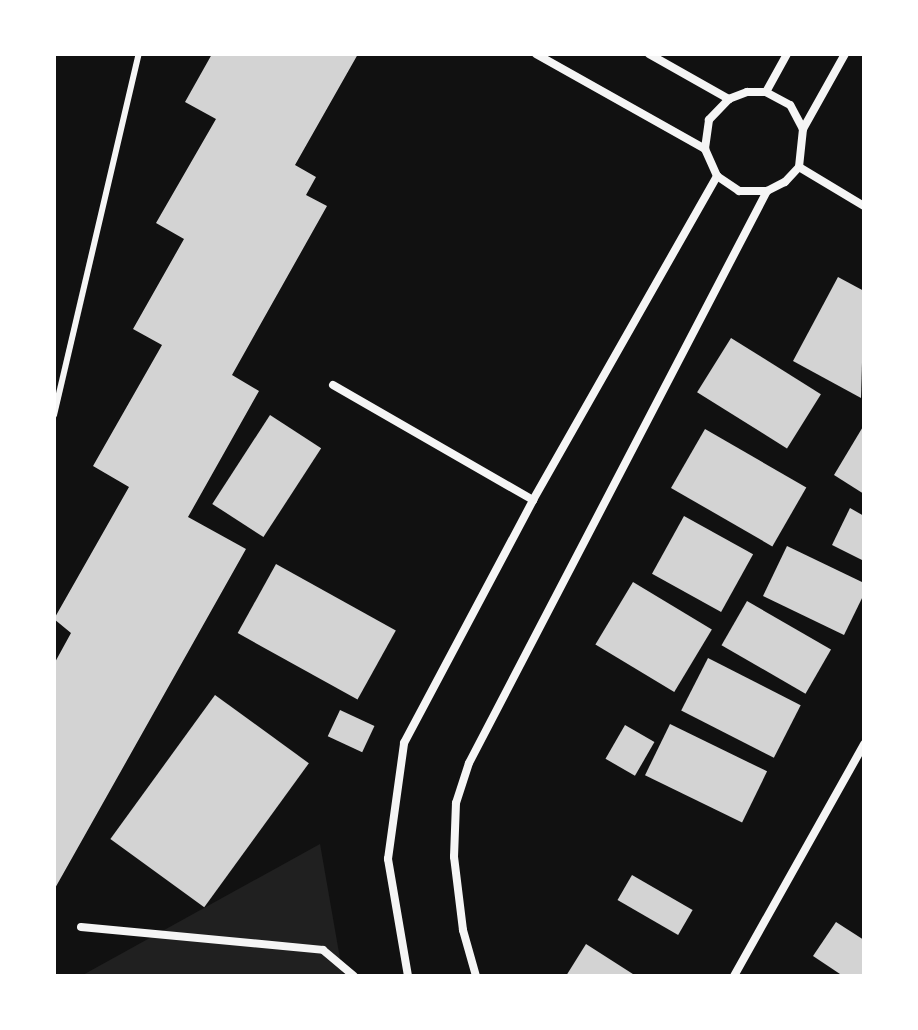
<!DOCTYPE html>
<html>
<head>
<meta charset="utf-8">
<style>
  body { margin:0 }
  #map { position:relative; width:918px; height:1030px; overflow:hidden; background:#111; font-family:"Golos Text",sans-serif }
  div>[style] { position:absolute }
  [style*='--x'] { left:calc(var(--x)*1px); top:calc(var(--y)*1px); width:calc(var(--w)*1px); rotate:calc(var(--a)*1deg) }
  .green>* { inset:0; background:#202020 }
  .building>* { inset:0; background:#d3d3d3; transform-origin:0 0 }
  .service>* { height:6px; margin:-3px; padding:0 3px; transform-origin:3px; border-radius:3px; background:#f5f5f5 }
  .minor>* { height:8px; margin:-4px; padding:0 4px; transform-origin:4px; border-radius:4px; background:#f5f5f5 }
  span { translate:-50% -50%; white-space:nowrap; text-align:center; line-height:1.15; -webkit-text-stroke:6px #fff; paint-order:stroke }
  .frame { position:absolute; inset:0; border:56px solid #fff; pointer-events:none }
</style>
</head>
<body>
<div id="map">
  <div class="green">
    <div style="clip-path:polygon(320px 844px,343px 976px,81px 976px)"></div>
  </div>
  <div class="building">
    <div style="clip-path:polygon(212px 54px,358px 54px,295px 165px,316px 177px,306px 195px,327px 206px,232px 375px,259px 391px,188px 517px,246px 549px,54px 890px,54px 664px,71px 633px,54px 619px,129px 487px,93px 466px,162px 345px,133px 329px,184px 239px,156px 223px,216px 119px,185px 102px)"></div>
    <div style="clip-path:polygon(838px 277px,864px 291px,861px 398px,793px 361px)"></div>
    <div style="left:731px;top:338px;width:106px;height:64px;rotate:32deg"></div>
    <div style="left:270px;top:415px;width:61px;height:106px;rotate:33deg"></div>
    <div style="clip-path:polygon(864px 425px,864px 494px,834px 475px)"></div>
    <div style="left:705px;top:429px;width:117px;height:68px;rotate:30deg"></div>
    <div style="clip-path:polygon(850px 508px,864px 516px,864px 561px,832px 545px)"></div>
    <div style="left:684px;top:516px;width:79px;height:66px;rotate:29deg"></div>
    <div style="clip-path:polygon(787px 546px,864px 583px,864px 594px,844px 635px,763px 596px)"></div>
    <div style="left:276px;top:564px;width:137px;height:79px;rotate:29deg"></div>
    <div style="left:633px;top:582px;width:92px;height:73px;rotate:31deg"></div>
    <div style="left:747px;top:601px;width:97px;height:51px;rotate:30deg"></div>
    <div style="left:708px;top:658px;width:104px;height:59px;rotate:27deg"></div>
    <div style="left:215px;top:695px;width:116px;height:178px;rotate:36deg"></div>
    <div style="left:340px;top:710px;width:38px;height:29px;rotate:25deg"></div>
    <div style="left:670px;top:724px;width:108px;height:57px;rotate:26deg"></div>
    <div style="left:625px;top:725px;width:34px;height:39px;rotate:30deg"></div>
    <div style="left:632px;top:875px;width:70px;height:29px;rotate:30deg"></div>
    <div style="clip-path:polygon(836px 922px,864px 940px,864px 976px,843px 976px,813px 956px)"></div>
    <div style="clip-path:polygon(586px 944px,636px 976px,566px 976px)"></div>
  </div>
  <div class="service">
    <div style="--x:54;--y:415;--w:371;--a:-76.8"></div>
  </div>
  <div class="minor">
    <div style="--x:536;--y:54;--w:194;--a:29.3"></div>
    <div style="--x:649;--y:54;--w:92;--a:29.4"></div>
    <div style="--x:766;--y:92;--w:43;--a:-61.1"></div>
    <div style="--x:803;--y:129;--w:86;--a:-60.8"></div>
    <div style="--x:799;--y:167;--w:76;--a:31"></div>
    <div style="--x:333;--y:385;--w:231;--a:29.9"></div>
    <div style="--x:81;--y:927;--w:243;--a:5.4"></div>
    <div style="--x:323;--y:950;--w:40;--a:40"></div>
    <div style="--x:408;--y:976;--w:119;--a:-99.7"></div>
    <div style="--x:388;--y:859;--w:117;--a:-82.1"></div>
    <div style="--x:404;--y:743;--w:275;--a:-62"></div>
    <div style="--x:533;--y:500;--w:373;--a:-60.4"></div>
    <div style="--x:476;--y:976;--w:48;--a:-105.8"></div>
    <div style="--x:463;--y:930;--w:74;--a:-97"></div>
    <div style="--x:454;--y:857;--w:54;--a:-87.9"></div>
    <div style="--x:456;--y:803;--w:42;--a:-72"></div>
    <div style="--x:469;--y:763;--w:645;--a:-62.48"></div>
    <div style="--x:767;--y:191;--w:20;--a:-27"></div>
    <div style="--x:785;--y:182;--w:21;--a:-47"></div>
    <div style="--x:799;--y:167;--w:38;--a:-84"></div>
    <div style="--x:803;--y:129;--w:27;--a:-118"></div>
    <div style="--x:790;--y:105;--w:27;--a:-152"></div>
    <div style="--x:766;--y:92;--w:19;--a:180"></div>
    <div style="--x:747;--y:92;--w:19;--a:159"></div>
    <div style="--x:729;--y:99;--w:29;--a:134"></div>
    <div style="--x:709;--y:120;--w:29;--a:98"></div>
    <div style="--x:705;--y:149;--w:30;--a:66"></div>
    <div style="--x:717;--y:176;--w:27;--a:34"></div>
    <div style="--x:739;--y:191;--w:28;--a:0"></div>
    <div style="--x:734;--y:976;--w:266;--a:-60.7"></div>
  </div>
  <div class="frame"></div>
</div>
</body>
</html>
